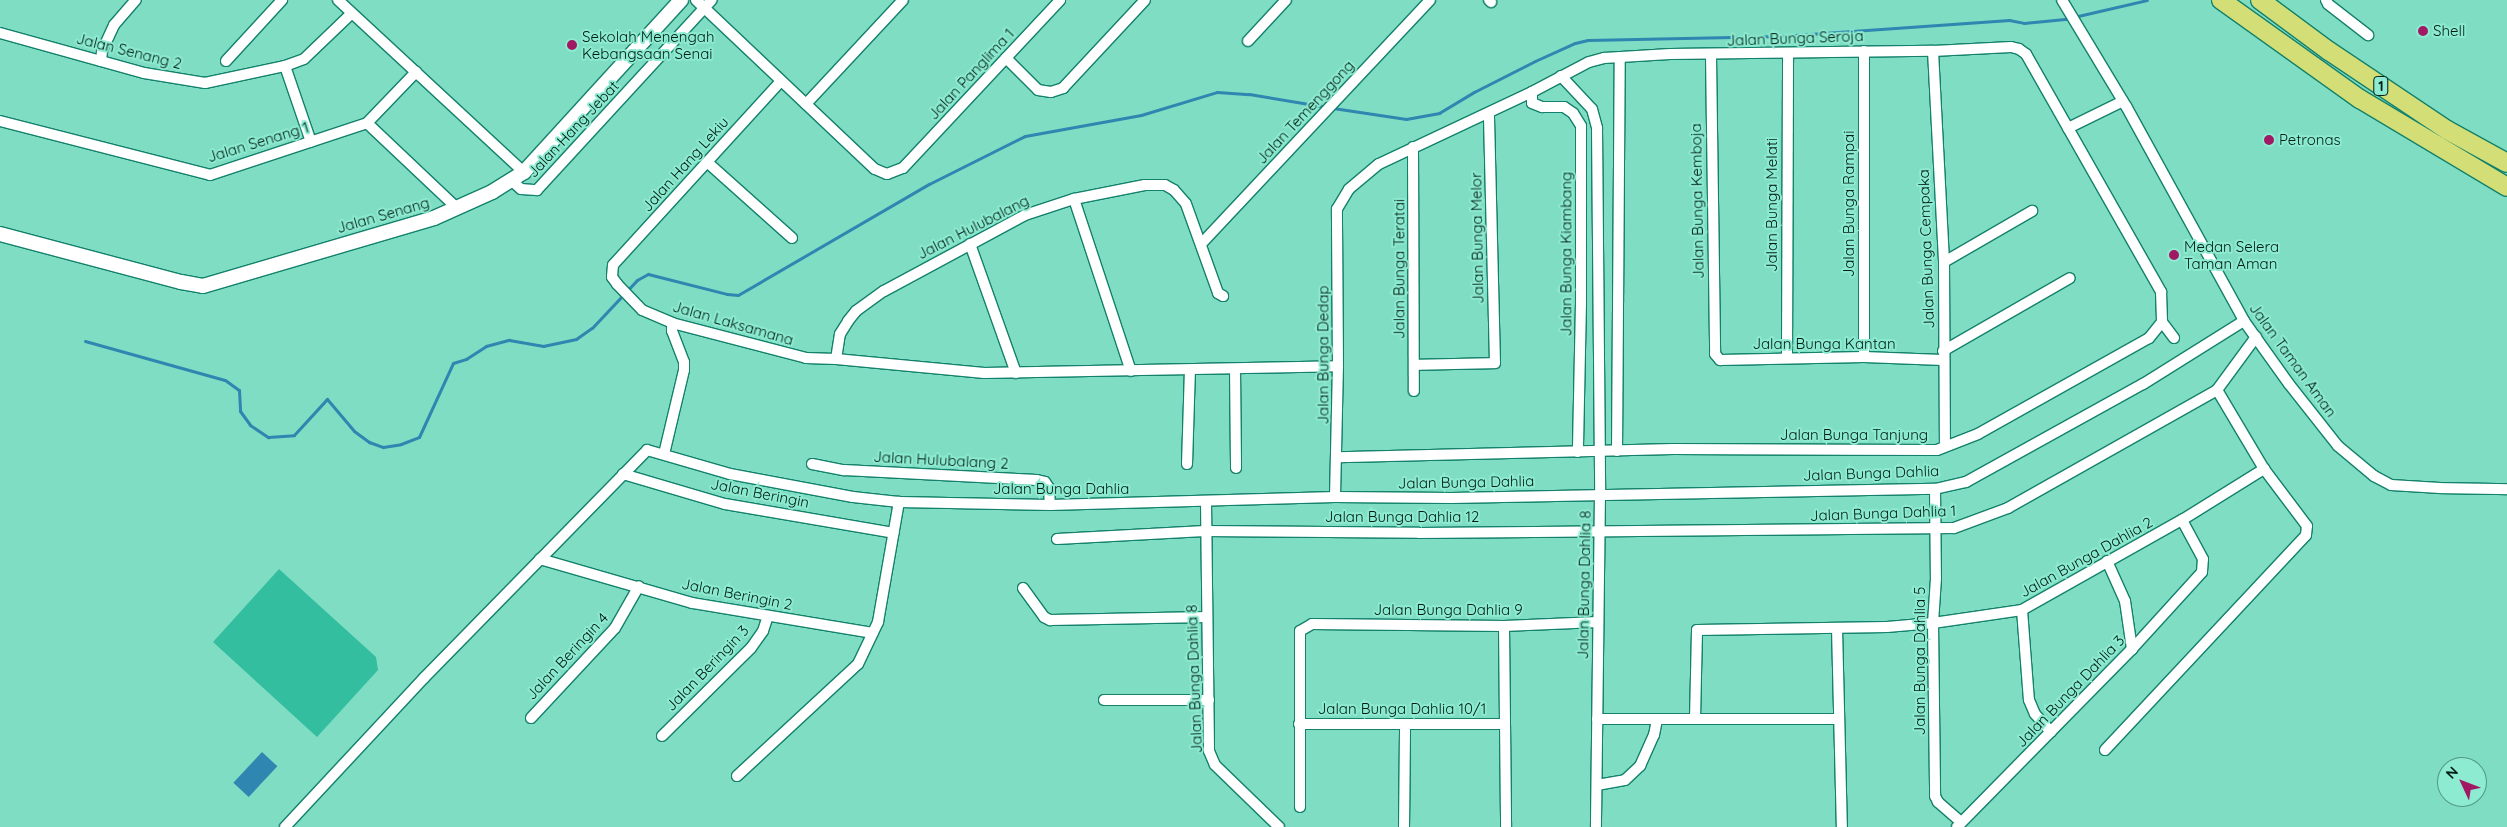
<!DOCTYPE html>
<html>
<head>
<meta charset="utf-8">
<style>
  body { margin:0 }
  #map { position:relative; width:2507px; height:827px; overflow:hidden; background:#7fddc3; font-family:Quicksand,sans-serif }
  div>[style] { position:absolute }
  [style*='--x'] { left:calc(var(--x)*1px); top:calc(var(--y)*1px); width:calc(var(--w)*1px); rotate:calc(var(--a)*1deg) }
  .green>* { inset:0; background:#34bea0 }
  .water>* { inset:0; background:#2f86b0; transform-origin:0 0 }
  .stream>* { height:3px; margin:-1.5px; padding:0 1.5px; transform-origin:1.5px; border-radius:1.5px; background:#2f86b0 }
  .roads { filter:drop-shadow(1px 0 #13816b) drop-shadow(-1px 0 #13816b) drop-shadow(0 1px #13816b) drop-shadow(0 -1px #13816b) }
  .street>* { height:10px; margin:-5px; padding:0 5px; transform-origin:5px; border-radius:5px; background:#fff }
  .secondary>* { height:14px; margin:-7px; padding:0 7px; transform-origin:7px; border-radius:7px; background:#fff }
  .highway>* { height:18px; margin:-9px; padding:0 9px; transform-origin:9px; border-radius:9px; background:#d3de77 }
  .dots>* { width:14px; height:14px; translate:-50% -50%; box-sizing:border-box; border:2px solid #8cebd0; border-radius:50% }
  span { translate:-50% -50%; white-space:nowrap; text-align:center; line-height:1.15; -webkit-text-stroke:4px #8cebd0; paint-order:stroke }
  .shield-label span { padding:1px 4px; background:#8cebd0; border:1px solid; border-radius:4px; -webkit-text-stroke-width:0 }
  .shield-label { font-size:14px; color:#001c15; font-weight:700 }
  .poi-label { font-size:15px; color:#001c15 }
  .left { translate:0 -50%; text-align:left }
  .street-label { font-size:15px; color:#001c15 }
  .north { position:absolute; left:2437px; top:757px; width:50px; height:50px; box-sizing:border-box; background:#8cebd0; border:1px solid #549885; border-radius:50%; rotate:313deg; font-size:14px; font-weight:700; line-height:20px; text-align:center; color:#001c15 }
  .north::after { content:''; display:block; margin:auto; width:18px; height:22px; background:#a21963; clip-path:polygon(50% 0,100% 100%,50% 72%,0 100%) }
</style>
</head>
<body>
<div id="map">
  <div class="green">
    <div style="clip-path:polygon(279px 569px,376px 657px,378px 670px,317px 737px,213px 642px)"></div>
  </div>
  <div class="water">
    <div style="left:262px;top:752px;width:21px;height:42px;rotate:43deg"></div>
  </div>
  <div class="stream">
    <div style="--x:1333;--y:108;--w:74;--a:8.6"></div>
    <div style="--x:1406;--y:119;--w:34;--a:-10"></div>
    <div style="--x:1439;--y:113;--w:41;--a:-31"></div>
    <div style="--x:1474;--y:92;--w:68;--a:-26.9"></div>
    <div style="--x:1535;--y:61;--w:44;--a:-24.2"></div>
    <div style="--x:1575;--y:43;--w:13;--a:-13"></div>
    <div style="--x:1588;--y:40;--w:193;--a:-1.2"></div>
    <div style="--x:1781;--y:36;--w:229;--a:-4"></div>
    <div style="--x:2009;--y:20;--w:15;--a:11"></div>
    <div style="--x:2024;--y:23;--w:41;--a:-5.6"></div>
    <div style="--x:2065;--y:19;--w:84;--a:-13"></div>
    <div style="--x:85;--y:341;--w:145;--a:15.6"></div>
    <div style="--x:225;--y:380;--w:17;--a:36"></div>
    <div style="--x:239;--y:390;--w:21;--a:87"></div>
    <div style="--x:240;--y:411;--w:17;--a:54"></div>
    <div style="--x:250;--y:425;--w:22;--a:34"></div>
    <div style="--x:268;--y:437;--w:26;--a:-4"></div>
    <div style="--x:294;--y:435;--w:49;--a:-47.5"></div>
    <div style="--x:327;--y:399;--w:42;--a:49.8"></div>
    <div style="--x:354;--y:431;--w:19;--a:36"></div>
    <div style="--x:369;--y:442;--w:15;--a:20"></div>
    <div style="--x:383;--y:447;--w:18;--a:-9"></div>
    <div style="--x:401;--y:444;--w:19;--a:-21"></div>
    <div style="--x:419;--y:437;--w:81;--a:-65.3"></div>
    <div style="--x:453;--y:363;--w:14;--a:-17"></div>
    <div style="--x:466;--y:359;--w:24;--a:-33"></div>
    <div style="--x:486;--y:346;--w:24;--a:-15"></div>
    <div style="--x:509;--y:340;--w:35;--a:10"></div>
    <div style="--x:543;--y:346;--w:34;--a:-12"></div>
    <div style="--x:576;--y:339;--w:19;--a:-35"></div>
    <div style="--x:592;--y:328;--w:66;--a:-46.8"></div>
    <div style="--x:637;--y:280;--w:13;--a:-29"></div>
    <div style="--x:648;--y:274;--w:81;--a:14.2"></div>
    <div style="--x:727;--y:294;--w:11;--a:5"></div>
    <div style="--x:738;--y:295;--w:221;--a:-30.2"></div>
    <div style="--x:929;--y:184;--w:107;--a:-26.6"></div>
    <div style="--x:1025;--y:136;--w:118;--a:-10.3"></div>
    <div style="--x:1141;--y:115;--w:79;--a:-16.8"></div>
    <div style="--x:1217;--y:92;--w:32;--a:4"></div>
    <div style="--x:1249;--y:94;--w:79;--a:9.5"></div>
  </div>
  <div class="roads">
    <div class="street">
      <div style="--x:338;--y:0;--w:253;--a:42.8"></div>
      <div style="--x:696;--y:0;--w:246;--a:43.4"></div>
      <div style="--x:875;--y:169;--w:13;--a:23"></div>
      <div style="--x:887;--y:174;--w:17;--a:-21"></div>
      <div style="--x:903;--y:168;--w:230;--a:-46.9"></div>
      <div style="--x:1489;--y:0;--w:3;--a:45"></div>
      <div style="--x:2062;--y:0;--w:124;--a:58.9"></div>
      <div style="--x:2126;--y:106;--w:245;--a:61.2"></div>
      <div style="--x:2244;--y:321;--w:77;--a:54.5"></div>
      <div style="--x:2289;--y:384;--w:79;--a:51.7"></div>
      <div style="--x:2338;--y:446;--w:47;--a:39.8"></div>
      <div style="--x:2374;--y:476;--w:19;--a:28"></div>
      <div style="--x:2391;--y:485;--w:49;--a:3.5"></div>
      <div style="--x:2440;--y:488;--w:67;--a:0.9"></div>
      <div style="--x:2326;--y:0;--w:4;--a:63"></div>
      <div style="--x:2328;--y:4;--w:51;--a:37.8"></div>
      <div style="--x:0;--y:33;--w:149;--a:15.5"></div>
      <div style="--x:144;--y:73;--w:62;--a:9.3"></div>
      <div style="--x:205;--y:83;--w:82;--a:-12"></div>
      <div style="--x:285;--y:66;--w:20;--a:-20"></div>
      <div style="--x:304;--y:59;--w:66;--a:-43.8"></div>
      <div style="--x:1248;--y:41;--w:56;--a:-47.2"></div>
      <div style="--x:1864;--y:51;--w:306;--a:90"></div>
      <div style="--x:1933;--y:51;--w:211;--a:87"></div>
      <div style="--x:1944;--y:262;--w:184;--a:89.7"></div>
      <div style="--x:1711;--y:56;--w:298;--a:89.2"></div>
      <div style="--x:1715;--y:354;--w:8;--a:50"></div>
      <div style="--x:1720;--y:360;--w:144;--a:-1.2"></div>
      <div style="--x:1864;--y:357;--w:79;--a:2.2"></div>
      <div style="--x:1006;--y:58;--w:45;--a:45"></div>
      <div style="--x:1038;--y:90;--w:13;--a:9"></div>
      <div style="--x:1051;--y:92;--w:13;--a:-18"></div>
      <div style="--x:1063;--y:88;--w:120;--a:-47"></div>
      <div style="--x:101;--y:61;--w:10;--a:-84"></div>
      <div style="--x:102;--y:51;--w:29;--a:-65"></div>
      <div style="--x:114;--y:25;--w:33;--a:-49"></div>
      <div style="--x:226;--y:61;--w:83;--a:-47.4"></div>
      <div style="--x:285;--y:66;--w:80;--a:71.1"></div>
      <div style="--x:1561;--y:76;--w:45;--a:46.8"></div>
      <div style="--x:1592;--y:109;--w:20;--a:75"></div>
      <div style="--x:1597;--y:128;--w:366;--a:89.5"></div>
      <div style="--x:1600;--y:494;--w:333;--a:90.7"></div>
      <div style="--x:781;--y:81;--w:249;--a:132.4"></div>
      <div style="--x:613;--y:265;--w:12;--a:95"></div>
      <div style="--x:612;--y:277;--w:9;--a:54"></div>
      <div style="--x:617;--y:284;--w:36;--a:46"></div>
      <div style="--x:642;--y:310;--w:33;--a:23"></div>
      <div style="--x:672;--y:323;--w:138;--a:14.6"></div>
      <div style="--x:806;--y:358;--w:30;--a:2"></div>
      <div style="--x:836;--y:359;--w:149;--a:5.4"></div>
      <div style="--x:984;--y:373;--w:354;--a:-1.1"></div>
      <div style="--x:1532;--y:92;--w:11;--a:90"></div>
      <div style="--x:1532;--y:103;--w:11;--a:22"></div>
      <div style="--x:1542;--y:107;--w:22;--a:0"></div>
      <div style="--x:1564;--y:107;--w:11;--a:34"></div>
      <div style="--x:1573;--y:113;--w:15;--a:58"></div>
      <div style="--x:1581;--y:126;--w:177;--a:90"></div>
      <div style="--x:1581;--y:303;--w:149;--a:91.2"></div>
      <div style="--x:806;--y:104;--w:142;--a:-47"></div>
      <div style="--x:0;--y:121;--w:217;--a:14.4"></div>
      <div style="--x:210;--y:175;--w:165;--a:-18.3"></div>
      <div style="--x:367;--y:123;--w:71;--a:-46.1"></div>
      <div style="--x:367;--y:123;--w:125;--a:43.4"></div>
      <div style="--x:2068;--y:128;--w:61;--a:-26.1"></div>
      <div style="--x:1413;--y:147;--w:244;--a:89.8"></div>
      <div style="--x:707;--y:162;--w:114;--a:41.8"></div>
      <div style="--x:511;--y:180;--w:13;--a:42"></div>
      <div style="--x:521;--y:189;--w:16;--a:4"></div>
      <div style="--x:537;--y:190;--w:258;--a:-47.4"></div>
      <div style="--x:1074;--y:199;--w:181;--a:71.7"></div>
      <div style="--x:1202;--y:243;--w:333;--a:-46.8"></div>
      <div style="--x:970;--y:244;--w:137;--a:70.4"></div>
      <div style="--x:1944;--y:262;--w:102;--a:-30.1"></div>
      <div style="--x:2162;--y:322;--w:20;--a:53"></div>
      <div style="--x:1943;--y:351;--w:146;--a:-29.9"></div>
      <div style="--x:1787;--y:358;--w:305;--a:-89.8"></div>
      <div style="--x:836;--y:359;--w:25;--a:-81"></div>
      <div style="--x:840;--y:334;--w:15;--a:-58"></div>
      <div style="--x:848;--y:321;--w:13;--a:-51"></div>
      <div style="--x:856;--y:311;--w:34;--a:-36"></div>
      <div style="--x:884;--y:291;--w:160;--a:-28.3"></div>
      <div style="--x:1025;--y:215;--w:52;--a:-18.1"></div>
      <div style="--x:1074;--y:199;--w:72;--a:-11.2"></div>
      <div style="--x:1145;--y:185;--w:20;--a:0"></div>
      <div style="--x:1165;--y:185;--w:10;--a:29"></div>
      <div style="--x:1174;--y:190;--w:18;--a:49"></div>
      <div style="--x:1186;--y:204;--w:95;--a:70.2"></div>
      <div style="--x:1218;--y:293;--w:6;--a:31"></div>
      <div style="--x:1414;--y:365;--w:81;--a:-1.4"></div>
      <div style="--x:1495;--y:363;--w:250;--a:-91.4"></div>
      <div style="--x:1235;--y:369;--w:99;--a:89.4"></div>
      <div style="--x:1617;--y:451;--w:394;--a:-89.6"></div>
      <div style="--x:664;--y:454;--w:86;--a:-76.6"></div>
      <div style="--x:684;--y:370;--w:8;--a:-90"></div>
      <div style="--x:684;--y:362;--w:33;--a:-111"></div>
      <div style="--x:672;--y:331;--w:8;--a:-90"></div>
      <div style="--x:812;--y:464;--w:33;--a:11"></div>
      <div style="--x:844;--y:470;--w:193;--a:3"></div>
      <div style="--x:1037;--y:480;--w:8;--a:14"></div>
      <div style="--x:1045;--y:482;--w:7;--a:56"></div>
      <div style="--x:1049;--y:488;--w:17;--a:87"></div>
      <div style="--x:1187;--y:464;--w:94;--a:-88.2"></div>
      <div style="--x:623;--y:474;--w:106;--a:16.4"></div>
      <div style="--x:725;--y:504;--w:171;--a:9.7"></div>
      <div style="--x:1935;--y:489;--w:89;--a:89.4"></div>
      <div style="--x:1936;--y:578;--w:45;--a:93.8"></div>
      <div style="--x:1933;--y:623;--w:173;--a:89.3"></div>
      <div style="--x:1935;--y:796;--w:7;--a:63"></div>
      <div style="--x:1938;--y:802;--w:30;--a:41"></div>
      <div style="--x:1335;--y:497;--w:131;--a:-88.7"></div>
      <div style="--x:1338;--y:366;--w:157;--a:-90.4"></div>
      <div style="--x:1337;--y:209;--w:23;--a:-59"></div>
      <div style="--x:1349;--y:189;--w:39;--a:-40"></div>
      <div style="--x:1379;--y:164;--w:169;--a:-25.2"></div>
      <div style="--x:1532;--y:92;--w:64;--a:-27.8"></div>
      <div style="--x:1589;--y:62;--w:16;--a:-15"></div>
      <div style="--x:1604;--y:58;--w:66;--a:-3.5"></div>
      <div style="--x:1670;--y:54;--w:263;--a:-0.7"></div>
      <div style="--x:1933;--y:51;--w:78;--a:-2.9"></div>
      <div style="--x:2011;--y:47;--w:8;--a:14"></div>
      <div style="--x:2019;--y:49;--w:9;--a:36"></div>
      <div style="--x:2026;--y:54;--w:274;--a:60.4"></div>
      <div style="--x:2161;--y:292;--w:30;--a:88"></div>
      <div style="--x:2162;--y:322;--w:21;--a:129"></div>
      <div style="--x:2149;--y:338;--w:196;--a:150.7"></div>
      <div style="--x:1978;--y:434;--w:44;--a:158.7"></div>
      <div style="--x:1937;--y:450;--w:264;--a:-179.8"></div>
      <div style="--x:1673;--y:449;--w:335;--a:178.6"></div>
      <div style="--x:1206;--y:502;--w:249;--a:89.3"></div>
      <div style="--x:1209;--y:751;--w:15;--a:67"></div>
      <div style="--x:1215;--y:765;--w:89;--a:44.1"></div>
      <div style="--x:1057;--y:539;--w:148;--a:-3.1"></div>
      <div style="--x:1205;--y:531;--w:214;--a:0.5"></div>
      <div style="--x:1419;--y:533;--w:535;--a:-0.54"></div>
      <div style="--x:1954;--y:528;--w:58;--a:-20.3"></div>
      <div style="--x:2008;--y:508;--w:240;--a:-29.4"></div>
      <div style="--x:2217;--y:390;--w:66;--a:-53.7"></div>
      <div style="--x:540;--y:559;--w:158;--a:16.1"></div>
      <div style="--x:692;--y:603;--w:183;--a:9.4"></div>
      <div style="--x:2107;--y:561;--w:44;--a:65.8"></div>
      <div style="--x:2125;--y:601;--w:49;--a:81.7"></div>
      <div style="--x:1023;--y:588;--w:36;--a:54"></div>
      <div style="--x:1044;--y:617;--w:7;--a:27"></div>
      <div style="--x:1050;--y:620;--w:157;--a:-1.1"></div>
      <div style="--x:2022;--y:610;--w:90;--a:85.6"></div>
      <div style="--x:2029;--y:700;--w:15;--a:67"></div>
      <div style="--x:2035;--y:714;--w:24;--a:48"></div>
      <div style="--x:1504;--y:626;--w:201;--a:89.4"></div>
      <div style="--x:1837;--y:628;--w:199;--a:88.6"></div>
      <div style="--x:1104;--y:700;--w:105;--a:0"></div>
      <div style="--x:531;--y:718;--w:123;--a:-47"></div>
      <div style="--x:615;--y:628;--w:48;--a:-60.3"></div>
      <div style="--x:1597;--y:719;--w:242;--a:0"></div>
      <div style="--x:1695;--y:719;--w:89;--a:-88.7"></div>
      <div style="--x:1697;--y:630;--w:190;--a:-0.9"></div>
      <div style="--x:1887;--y:627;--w:46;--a:-5"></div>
      <div style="--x:1933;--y:623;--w:90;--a:-8.3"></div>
      <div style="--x:2022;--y:610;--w:184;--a:-29.4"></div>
      <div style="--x:2182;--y:520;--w:97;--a:-31.9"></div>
      <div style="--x:1299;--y:724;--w:205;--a:0"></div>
      <div style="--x:662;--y:736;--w:125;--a:-44.7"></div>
      <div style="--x:751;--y:648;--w:21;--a:-55"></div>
      <div style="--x:763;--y:631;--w:16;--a:-72"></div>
      <div style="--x:2105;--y:750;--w:294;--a:-46.9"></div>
      <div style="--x:2306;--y:535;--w:9;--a:-84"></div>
      <div style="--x:2307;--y:526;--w:71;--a:-127"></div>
      <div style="--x:2264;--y:469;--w:92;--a:-120.7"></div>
      <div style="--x:737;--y:776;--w:165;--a:-42.8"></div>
      <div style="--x:858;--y:664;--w:47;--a:-64.5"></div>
      <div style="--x:878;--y:622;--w:122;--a:-80.1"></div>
      <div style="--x:1597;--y:785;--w:28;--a:-10"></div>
      <div style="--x:1625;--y:780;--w:21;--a:-43"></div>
      <div style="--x:1640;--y:766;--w:34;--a:-66"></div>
      <div style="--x:1654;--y:735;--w:16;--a:-79"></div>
      <div style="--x:1300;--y:807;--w:176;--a:-90"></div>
      <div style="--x:1300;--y:631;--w:14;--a:-30"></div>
      <div style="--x:1312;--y:624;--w:192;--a:0.6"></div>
      <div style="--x:1504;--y:626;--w:94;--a:-2.4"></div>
      <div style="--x:285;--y:827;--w:204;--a:-47"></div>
      <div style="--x:424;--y:678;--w:319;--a:-45.6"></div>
      <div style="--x:647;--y:450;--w:86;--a:16.1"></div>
      <div style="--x:730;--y:474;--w:125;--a:10.6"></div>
      <div style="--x:853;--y:497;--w:46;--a:6.2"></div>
      <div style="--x:899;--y:502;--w:151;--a:1.1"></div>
      <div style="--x:1050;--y:505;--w:285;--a:-1.6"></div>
      <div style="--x:1335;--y:497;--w:116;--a:0.5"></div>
      <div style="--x:1451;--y:498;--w:484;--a:-1.1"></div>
      <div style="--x:1935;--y:489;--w:32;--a:-13"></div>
      <div style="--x:1966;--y:482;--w:202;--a:-29"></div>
      <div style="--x:2143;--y:384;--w:119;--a:-32"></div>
      <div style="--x:1404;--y:827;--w:103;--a:-89.4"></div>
      <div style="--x:1957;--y:827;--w:250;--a:-45.5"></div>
      <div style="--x:2132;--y:649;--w:104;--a:-47.7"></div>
      <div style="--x:2202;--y:572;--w:13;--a:-86"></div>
      <div style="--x:2203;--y:559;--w:44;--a:-118.3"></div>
    </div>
    <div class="secondary">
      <div style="--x:0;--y:234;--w:187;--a:14.9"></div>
      <div style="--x:181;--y:282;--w:22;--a:10"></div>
      <div style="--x:203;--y:286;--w:241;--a:-16.4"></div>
      <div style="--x:434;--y:218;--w:64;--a:-24.1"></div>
      <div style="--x:492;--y:192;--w:38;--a:-32"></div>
      <div style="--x:524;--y:172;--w:233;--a:-47.6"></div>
    </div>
    <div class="highway">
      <div style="--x:2221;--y:0;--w:171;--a:35.5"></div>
      <div style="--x:2360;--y:99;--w:171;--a:30.9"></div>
      <div style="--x:2260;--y:0;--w:86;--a:36.5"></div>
      <div style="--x:2329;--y:51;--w:142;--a:33.8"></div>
      <div style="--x:2447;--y:130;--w:68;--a:28.8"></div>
    </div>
  </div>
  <div class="dots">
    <div style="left:2423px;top:31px;background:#a21963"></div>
    <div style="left:572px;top:45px;background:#a21963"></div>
    <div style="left:2269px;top:140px;background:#a21963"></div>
    <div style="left:2174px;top:255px;background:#a21963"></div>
  </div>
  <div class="shield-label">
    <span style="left:2381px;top:86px">1</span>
  </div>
  <div class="poi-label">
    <span class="left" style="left:2433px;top:31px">Shell</span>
    <span class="left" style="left:582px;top:45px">Sekolah Menengah<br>Kebangsaan Senai</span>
    <span class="left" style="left:2279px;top:140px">Petronas</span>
    <span class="left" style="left:2184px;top:255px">Medan Selera<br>Taman Aman</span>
  </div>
  <div class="street-label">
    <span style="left:1795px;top:38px;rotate:-2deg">Jalan Bunga Seroja</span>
    <span style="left:129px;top:51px;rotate:14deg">Jalan Senang 2</span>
    <span style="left:971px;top:74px;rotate:-47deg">Jalan Panglima 1</span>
    <span style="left:1305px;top:112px;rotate:-47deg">Jalan Temenggong</span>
    <span style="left:573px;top:129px;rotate:-47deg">Jalan Hang Jebat</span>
    <span style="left:258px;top:142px;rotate:-17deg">Jalan Senang 1</span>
    <span style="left:685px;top:164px;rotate:-48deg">Jalan Hang Lekiu</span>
    <span style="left:1697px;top:201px;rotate:-91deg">Jalan Bunga Kemboja</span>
    <span style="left:1849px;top:204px;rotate:-90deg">Jalan Bunga Rampai</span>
    <span style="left:1772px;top:205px;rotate:-90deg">Jalan Bunga Melati</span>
    <span style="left:383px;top:215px;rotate:-16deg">Jalan Senang</span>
    <span style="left:973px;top:227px;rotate:-27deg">Jalan Hulubalang</span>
    <span style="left:1477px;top:238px;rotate:-91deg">Jalan Bunga Melor</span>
    <span style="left:1926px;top:249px;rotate:-92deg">Jalan Bunga Cempaka</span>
    <span style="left:1566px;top:254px;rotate:-90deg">Jalan Bunga Kiambang</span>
    <span style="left:1399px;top:269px;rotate:-90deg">Jalan Bunga Teratai</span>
    <span style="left:733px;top:323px;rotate:16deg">Jalan Laksamana</span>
    <span style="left:1824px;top:344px">Jalan Bunga Kantan</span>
    <span style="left:1323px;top:355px;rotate:-90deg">Jalan Bunga Dedap</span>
    <span style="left:2293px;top:360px;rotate:54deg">Jalan Taman Aman</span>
    <span style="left:1854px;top:435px">Jalan Bunga Tanjung</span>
    <span style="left:941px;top:460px;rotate:3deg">Jalan Hulubalang 2</span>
    <span style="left:1871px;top:473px;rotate:-2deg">Jalan Bunga Dahlia</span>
    <span style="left:1466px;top:482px;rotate:-1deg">Jalan Bunga Dahlia</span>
    <span style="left:1061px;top:489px">Jalan Bunga Dahlia</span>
    <span style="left:760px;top:493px;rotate:11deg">Jalan Beringin</span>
    <span style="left:1883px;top:513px;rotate:-2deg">Jalan Bunga Dahlia 1</span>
    <span style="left:1402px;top:517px">Jalan Bunga Dahlia 12</span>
    <span style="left:2086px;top:557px;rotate:-29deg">Jalan Bunga Dahlia 2</span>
    <span style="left:1584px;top:585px;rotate:-89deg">Jalan Bunga Dahlia 8</span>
    <span style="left:737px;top:594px;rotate:11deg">Jalan Beringin 2</span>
    <span style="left:1448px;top:610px">Jalan Bunga Dahlia 9</span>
    <span style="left:567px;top:656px;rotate:-47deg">Jalan Beringin 4</span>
    <span style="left:1920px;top:661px;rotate:-90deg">Jalan Bunga Dahlia 5</span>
    <span style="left:707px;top:668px;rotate:-46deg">Jalan Beringin 3</span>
    <span style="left:1194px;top:679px;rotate:-92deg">Jalan Bunga Dahlia 8</span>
    <span style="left:2070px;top:691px;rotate:-46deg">Jalan Bunga Dahlia 3</span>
    <span style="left:1402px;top:709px">Jalan Bunga Dahlia 10/1</span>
  </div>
  <div class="north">N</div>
</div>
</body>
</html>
